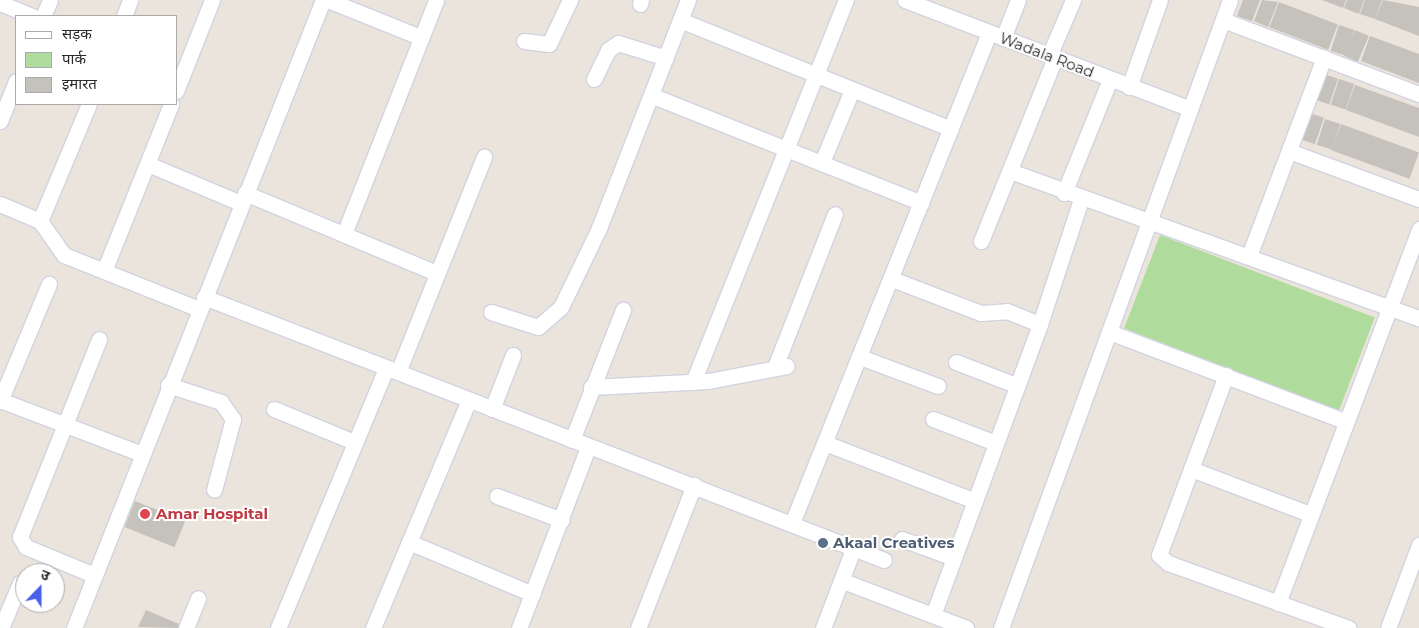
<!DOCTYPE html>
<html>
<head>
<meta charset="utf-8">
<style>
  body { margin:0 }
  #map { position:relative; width:1419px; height:628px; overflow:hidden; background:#eae4dc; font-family:Montserrat,"Noto Sans Devanagari",sans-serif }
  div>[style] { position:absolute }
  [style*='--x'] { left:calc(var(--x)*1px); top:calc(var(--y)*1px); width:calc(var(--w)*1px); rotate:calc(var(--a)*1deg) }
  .green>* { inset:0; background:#afdc9c; transform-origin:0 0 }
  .building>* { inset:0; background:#c5c1bb; transform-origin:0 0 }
  .roads { filter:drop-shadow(1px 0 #d1d3e0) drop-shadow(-1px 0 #d1d3e0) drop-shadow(0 1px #d1d3e0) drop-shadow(0 -1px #d1d3e0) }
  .minor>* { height:15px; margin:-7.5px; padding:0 7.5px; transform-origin:7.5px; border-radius:7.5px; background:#fff }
  .dots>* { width:14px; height:14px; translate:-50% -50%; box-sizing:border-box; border:2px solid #fff; border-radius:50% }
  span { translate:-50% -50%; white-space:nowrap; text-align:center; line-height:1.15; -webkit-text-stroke:4px #fff; paint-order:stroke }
  .street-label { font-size:15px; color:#292929 }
  .health-label { font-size:15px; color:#be3a42; font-weight:700 }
  .left { translate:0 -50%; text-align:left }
  .service-label { font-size:15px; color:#4e5e75; font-weight:700 }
  .legend { position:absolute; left:15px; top:15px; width:162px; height:90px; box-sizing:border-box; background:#fff; border:1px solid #a9a9a9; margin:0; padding:6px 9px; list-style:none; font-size:15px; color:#292929 }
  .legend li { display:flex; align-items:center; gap:10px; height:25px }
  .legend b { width:25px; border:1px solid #a9a9a9 }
  .north { position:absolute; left:15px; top:563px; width:50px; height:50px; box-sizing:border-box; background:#fff; border:1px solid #a9a9a9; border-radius:50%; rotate:22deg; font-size:14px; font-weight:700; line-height:20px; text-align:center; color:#292929 }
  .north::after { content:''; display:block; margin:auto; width:18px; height:22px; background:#4960e9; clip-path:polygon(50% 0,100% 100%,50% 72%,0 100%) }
</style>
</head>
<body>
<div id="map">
  <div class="green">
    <div style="left:1160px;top:235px;width:230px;height:100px;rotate:21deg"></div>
  </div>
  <div class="building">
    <div style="clip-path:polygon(1243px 0,1260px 0,1252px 21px,1237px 16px)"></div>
    <div style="clip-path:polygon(1262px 0,1278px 2px,1268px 27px,1254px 21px)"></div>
    <div style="clip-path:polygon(1322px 0,1346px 0,1343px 8px)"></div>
    <div style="clip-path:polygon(1347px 0,1364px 0,1359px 14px,1344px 8px)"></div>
    <div style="clip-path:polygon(1365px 0,1382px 0,1375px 19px,1360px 14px)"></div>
    <div style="clip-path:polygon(1383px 0,1419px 7px,1419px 36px,1375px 19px)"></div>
    <div style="left:1279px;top:2px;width:63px;height:27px;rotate:21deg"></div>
    <div style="left:1339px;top:25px;width:16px;height:27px;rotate:18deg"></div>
    <div style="left:1355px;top:30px;width:15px;height:28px;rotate:23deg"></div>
    <div style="clip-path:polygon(1370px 36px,1419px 54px,1419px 83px,1361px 61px)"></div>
    <div style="left:1321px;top:73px;width:18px;height:27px;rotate:19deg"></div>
    <div style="left:1339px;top:79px;width:16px;height:27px;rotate:18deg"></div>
    <div style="clip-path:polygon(1355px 85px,1419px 108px,1419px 137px,1346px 110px)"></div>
    <div style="left:1307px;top:112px;width:18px;height:28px;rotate:19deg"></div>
    <div style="left:1325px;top:119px;width:16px;height:27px;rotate:18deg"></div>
    <div style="left:1341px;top:124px;width:83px;height:28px;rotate:20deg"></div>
    <div style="left:135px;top:501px;width:54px;height:28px;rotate:22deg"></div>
    <div style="clip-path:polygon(146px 610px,179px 624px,178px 628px,138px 627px)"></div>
  </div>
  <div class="roads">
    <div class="minor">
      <div style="--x:328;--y:0;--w:99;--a:21.9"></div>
      <div style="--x:905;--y:0;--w:305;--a:20.9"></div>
      <div style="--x:0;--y:3;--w:35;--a:22"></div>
      <div style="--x:640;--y:4;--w:4;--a:-76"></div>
      <div style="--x:43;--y:16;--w:17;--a:-66"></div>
      <div style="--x:124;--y:16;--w:17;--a:-69"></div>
      <div style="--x:680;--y:20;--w:292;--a:21.9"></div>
      <div style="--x:1223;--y:20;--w:210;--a:20.7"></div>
      <div style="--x:1003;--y:38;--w:41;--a:-68.5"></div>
      <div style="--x:524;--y:41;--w:25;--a:7"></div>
      <div style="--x:549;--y:44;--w:49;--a:-64.5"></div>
      <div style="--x:1049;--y:56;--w:61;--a:-66.8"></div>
      <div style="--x:594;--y:79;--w:32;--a:-64"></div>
      <div style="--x:608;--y:50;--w:12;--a:-35"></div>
      <div style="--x:618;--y:43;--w:50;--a:17.4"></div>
      <div style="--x:1129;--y:87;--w:92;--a:-70.4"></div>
      <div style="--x:176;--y:91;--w:98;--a:-68.4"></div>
      <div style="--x:653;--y:96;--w:289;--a:21.7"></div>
      <div style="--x:0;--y:121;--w:43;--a:-68.2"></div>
      <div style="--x:1289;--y:151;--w:139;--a:20.3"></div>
      <div style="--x:822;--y:162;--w:78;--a:-67.4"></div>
      <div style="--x:148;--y:164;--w:101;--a:22.8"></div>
      <div style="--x:1010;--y:171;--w:435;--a:19.8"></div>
      <div style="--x:245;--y:193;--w:207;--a:22.7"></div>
      <div style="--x:1064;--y:193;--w:123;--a:-68"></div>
      <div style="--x:0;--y:204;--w:43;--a:23"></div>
      <div style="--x:40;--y:221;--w:42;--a:54.8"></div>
      <div style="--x:64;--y:255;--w:145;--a:21.8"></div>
      <div style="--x:40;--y:221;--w:127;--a:-67.3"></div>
      <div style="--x:344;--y:234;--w:251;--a:-68.5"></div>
      <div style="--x:981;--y:241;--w:197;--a:-68"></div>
      <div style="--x:1249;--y:256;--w:212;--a:-69.3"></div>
      <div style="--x:104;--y:271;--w:180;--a:-68.1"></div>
      <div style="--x:892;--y:279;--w:95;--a:20.9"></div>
      <div style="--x:981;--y:313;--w:26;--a:-4"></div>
      <div style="--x:1007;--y:311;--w:35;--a:22"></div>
      <div style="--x:204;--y:297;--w:729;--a:21.14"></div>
      <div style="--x:491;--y:312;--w:49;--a:17.7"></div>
      <div style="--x:538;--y:327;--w:30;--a:-41"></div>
      <div style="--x:561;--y:307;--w:88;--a:-64.3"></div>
      <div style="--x:599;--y:228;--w:245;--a:-68.7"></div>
      <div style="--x:1109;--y:332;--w:252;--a:20.7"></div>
      <div style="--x:860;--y:357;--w:83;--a:20.4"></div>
      <div style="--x:956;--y:362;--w:66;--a:21.2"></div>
      <div style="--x:775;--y:367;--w:164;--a:-68.6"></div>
      <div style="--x:398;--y:372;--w:232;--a:-68.2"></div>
      <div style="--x:1226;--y:375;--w:192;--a:110.4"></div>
      <div style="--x:1159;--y:555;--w:12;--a:42"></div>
      <div style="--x:1168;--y:563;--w:192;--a:19.8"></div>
      <div style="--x:693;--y:382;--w:412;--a:-68.2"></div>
      <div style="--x:168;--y:385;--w:56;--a:17.8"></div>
      <div style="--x:221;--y:402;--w:21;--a:55"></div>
      <div style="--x:233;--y:419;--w:73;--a:105"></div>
      <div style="--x:591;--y:387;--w:117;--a:-2.9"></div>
      <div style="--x:708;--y:381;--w:80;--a:-10.8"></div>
      <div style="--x:0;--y:400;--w:152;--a:20.8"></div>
      <div style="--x:0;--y:401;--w:127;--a:-67.3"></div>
      <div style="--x:274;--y:409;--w:87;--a:22.4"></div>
      <div style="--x:492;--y:409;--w:58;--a:-68.7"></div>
      <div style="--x:933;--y:419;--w:67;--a:20.9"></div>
      <div style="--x:572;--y:440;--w:140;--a:-68.6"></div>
      <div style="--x:825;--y:443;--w:161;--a:21.1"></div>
      <div style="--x:1191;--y:469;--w:127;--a:20.7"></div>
      <div style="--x:497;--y:496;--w:69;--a:20.3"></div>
      <div style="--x:792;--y:523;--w:528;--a:-68.1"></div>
      <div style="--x:902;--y:539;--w:55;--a:20.1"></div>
      <div style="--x:409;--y:542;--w:134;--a:22.8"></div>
      <div style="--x:94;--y:575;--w:74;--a:-157.6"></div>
      <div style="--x:26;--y:547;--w:12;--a:-121"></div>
      <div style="--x:20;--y:537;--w:213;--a:-68.2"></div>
      <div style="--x:843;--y:581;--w:132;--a:20.9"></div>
      <div style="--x:1278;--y:603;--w:400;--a:-69.3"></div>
      <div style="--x:933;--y:615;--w:310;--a:-69.8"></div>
      <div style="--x:1040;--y:324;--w:132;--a:-71.8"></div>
      <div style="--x:1;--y:628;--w:49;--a:-67.1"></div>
      <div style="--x:74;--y:628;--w:676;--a:-68.37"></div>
      <div style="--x:186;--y:628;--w:32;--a:-68"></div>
      <div style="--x:278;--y:628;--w:282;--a:-67.4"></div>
      <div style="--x:373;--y:628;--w:247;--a:-67.2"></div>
      <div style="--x:519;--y:628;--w:194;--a:-69.1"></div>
      <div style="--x:638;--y:628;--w:154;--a:-68.6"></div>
      <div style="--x:823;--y:628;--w:87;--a:-69.1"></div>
      <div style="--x:1001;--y:628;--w:668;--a:-69.97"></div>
      <div style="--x:1388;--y:628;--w:89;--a:-69.5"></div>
    </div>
  </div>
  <div class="dots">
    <div style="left:145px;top:514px;background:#e0444e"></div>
    <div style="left:823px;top:543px;background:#5c6f8a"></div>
  </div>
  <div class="street-label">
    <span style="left:1047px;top:55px;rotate:21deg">Wadala Road</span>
  </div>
  <div class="health-label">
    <span class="left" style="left:156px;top:514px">Amar Hospital</span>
  </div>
  <div class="service-label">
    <span class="left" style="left:833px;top:543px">Akaal Creatives</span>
  </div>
  <ul class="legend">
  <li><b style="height:6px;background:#fff"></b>सड़क</li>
  <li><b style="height:14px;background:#afdc9c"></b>पार्क</li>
  <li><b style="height:14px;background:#c5c1bb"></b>इमारत</li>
  </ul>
  <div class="north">उ</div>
</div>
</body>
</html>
